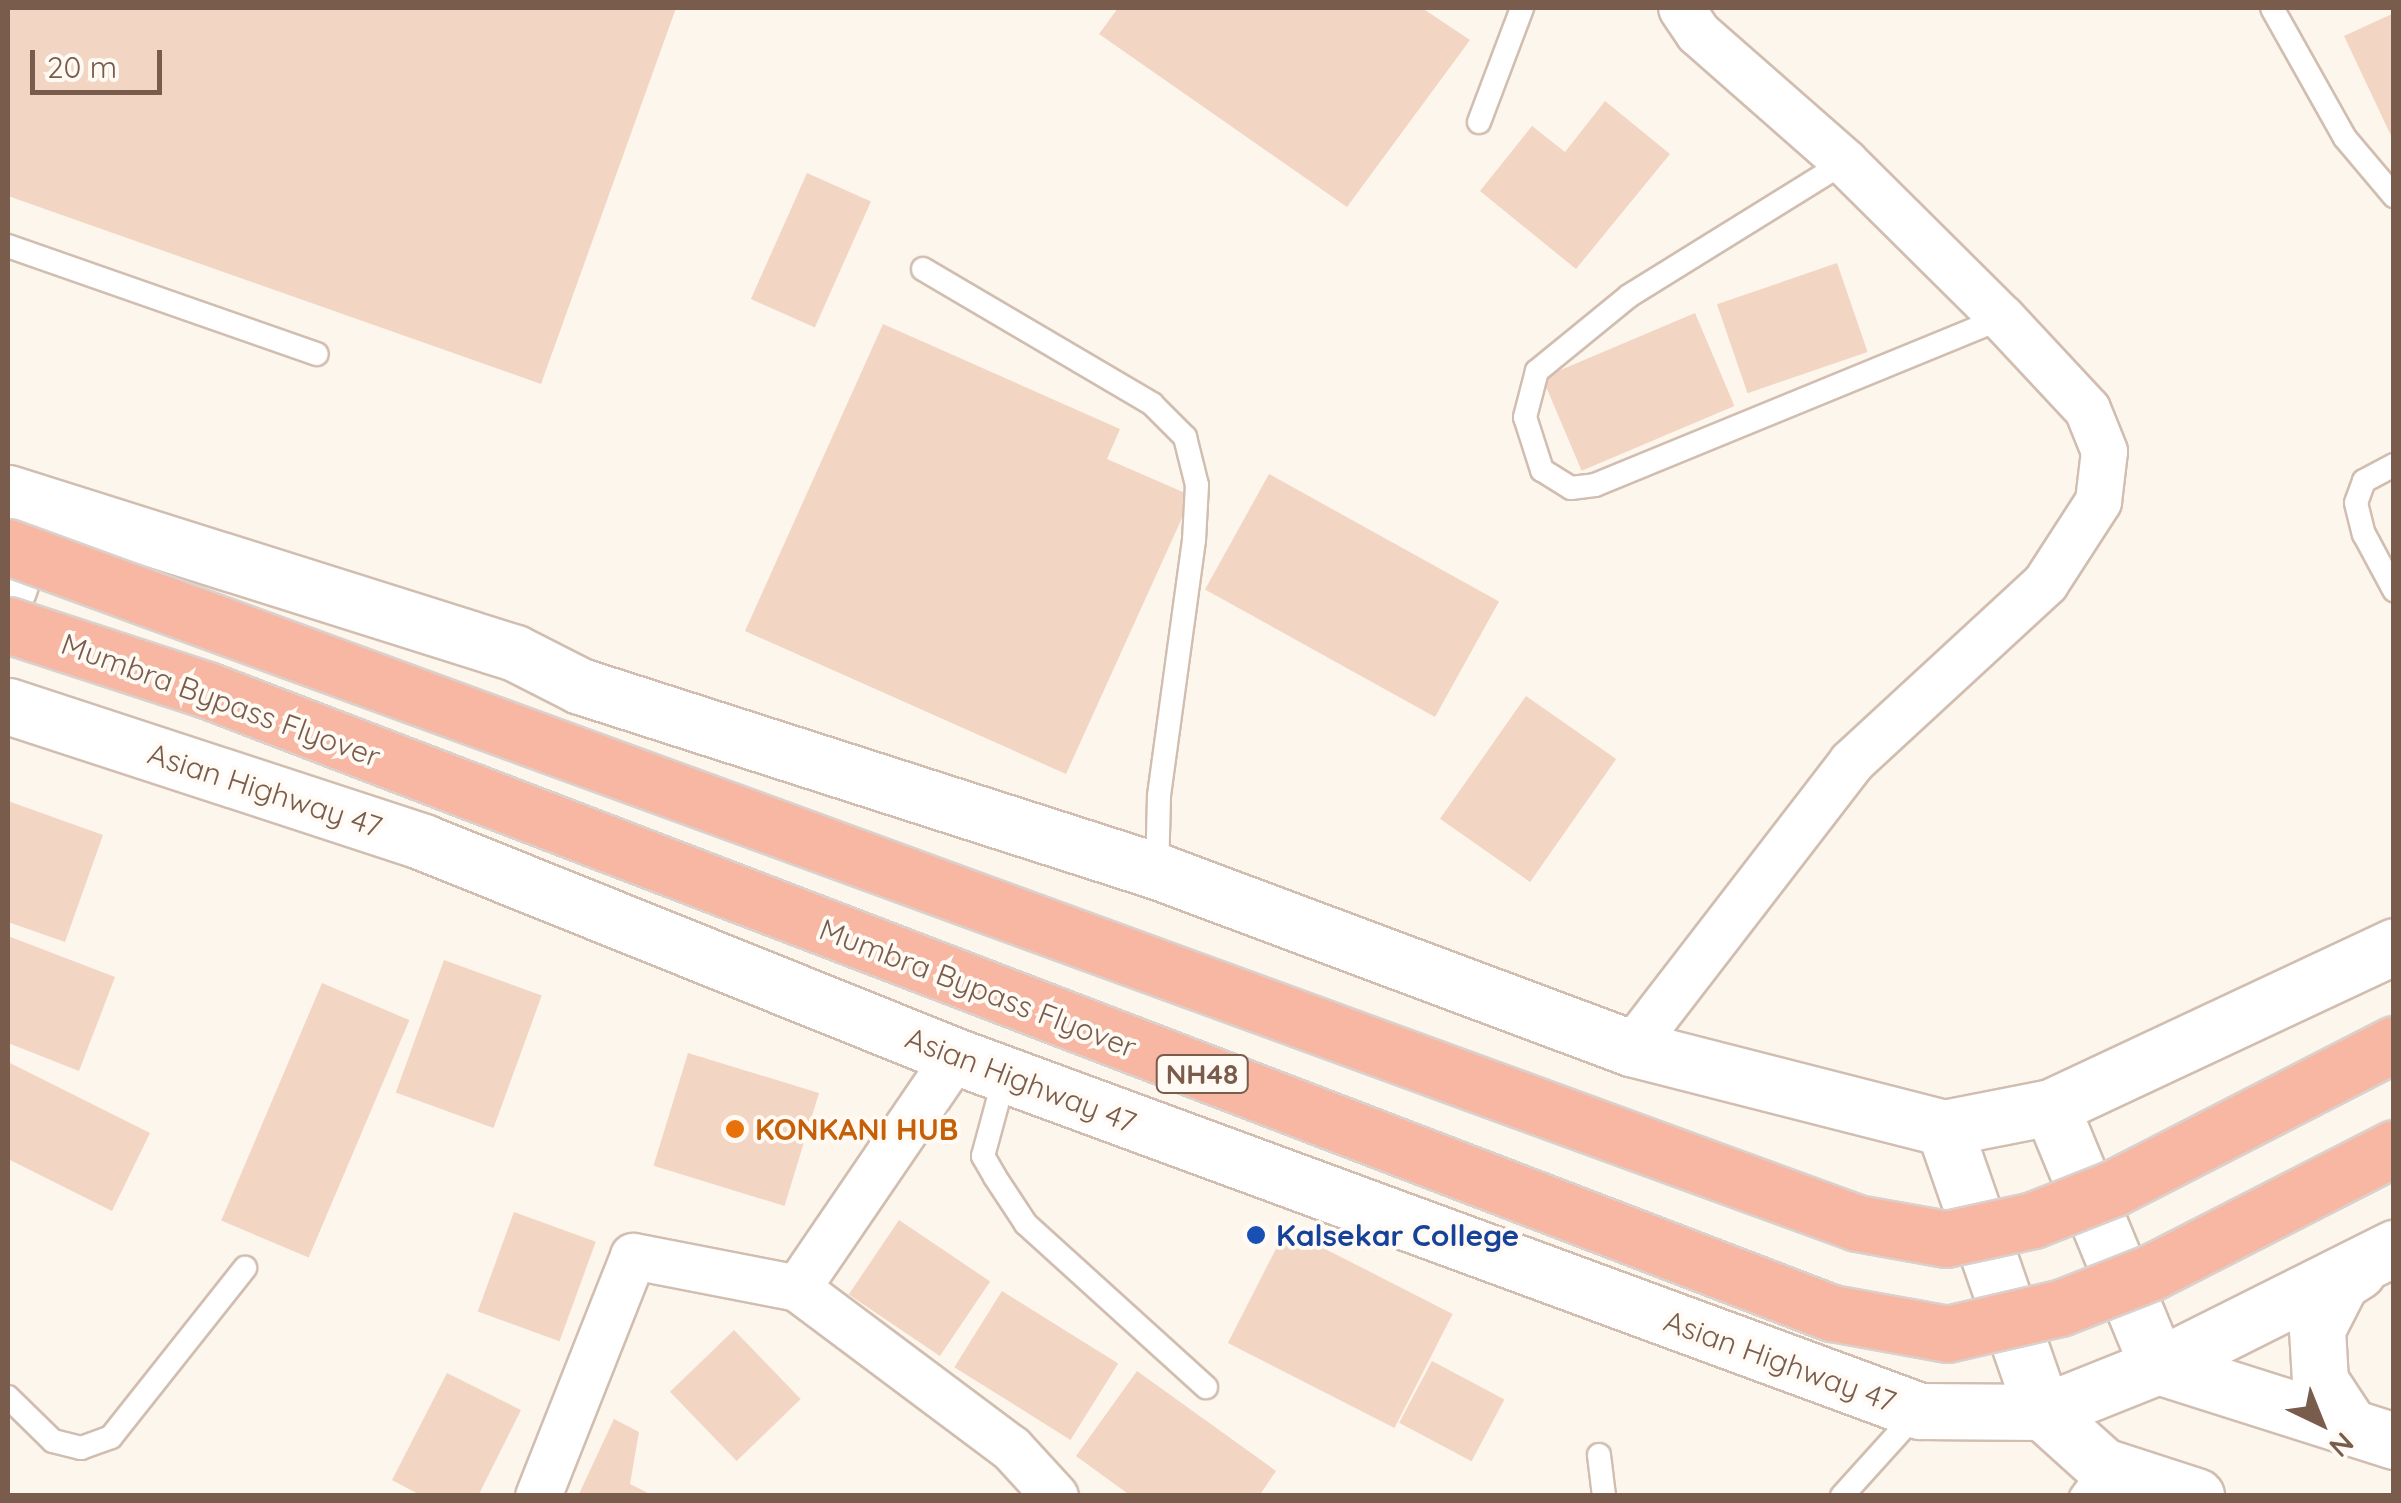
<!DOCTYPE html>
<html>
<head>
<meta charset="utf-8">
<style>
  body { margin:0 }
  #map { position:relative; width:2401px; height:1503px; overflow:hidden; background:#fdf6ec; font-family:Quicksand,sans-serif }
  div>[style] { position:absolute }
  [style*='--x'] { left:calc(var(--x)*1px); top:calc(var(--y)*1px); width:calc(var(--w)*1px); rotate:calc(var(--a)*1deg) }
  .building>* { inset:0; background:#f3d5c3; transform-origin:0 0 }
  .roads { filter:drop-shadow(2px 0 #d1beb0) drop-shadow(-2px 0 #d1beb0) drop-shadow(0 2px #d1beb0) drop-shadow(0 -2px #d1beb0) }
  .lane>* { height:22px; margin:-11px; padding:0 11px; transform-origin:11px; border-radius:11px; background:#fff }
  .street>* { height:45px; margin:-22.5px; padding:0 22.5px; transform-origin:22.5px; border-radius:22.5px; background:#fff }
  .secondary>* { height:55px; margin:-27.5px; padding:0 27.5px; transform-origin:27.5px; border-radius:27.5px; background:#fff }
  .bridges { filter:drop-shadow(2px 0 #dad1cd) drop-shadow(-2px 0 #dad1cd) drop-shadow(0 2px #dad1cd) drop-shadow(0 -2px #dad1cd) }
  .highway-bridge>* { height:55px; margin:-27.5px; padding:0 27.5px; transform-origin:27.5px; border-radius:27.5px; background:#f7b7a3 }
  .dots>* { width:28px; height:28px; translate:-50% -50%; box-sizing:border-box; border:5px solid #fffaf3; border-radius:50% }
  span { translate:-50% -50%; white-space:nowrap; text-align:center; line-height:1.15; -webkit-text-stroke:8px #fffaf3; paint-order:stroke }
  .shield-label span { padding:2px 8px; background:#fffaf3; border:2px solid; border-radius:8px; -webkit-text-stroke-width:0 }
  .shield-label { font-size:28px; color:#7a5c4d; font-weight:700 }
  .street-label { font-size:30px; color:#7a5c4d }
  .food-label { font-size:30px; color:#c56008; font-weight:700 }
  .left { translate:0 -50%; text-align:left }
  .transit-label { font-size:30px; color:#164399; font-weight:700 }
  .frame { position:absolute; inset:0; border:10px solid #7a5c4d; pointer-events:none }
  .north { position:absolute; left:2271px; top:1373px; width:100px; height:100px; -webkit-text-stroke:8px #fffaf3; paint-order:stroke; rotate:137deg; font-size:28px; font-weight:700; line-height:40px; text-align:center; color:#7a5c4d }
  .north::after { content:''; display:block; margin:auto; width:35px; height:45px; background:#7a5c4d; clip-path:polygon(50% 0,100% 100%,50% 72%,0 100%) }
  .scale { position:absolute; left:30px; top:50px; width:132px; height:45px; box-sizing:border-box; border:5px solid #7a5c4d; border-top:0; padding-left:12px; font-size:30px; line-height:35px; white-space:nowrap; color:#7a5c4d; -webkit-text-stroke:8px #fffaf3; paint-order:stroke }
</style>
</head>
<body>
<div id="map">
  <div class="building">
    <div style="clip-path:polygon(8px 8px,676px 8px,541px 384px,8px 196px)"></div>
    <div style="clip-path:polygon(1118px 8px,1422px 8px,1470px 40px,1347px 207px,1099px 34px)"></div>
    <div style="clip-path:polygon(2394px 13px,2394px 142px,2344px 36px)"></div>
    <div style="clip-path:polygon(1605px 101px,1670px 154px,1576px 269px,1480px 191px,1532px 126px,1565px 152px)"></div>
    <div style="left:807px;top:173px;width:70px;height:138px;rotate:24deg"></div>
    <div style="left:1837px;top:263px;width:94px;height:127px;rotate:71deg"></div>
    <div style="left:1695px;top:313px;width:101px;height:166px;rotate:67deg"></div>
    <div style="clip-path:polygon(883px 324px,1120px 429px,1107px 459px,1192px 496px,1066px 774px,745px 631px)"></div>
    <div style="left:1269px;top:474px;width:263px;height:132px;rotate:29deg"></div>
    <div style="left:1526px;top:696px;width:110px;height:150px;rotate:35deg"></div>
    <div style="clip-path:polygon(8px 801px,103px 835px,65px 942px,8px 922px)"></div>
    <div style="clip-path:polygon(8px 936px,115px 977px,79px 1071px,8px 1043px)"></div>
    <div style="left:444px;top:960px;width:104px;height:141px;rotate:20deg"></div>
    <div style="left:322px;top:983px;width:95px;height:258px;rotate:23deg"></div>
    <div style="left:688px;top:1053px;width:137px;height:118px;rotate:17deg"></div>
    <div style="clip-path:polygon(8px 1062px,150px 1133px,112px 1211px,8px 1159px)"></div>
    <div style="left:514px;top:1212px;width:87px;height:106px;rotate:20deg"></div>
    <div style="left:899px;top:1220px;width:110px;height:90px;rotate:34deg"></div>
    <div style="left:1286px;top:1229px;width:187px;height:128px;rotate:27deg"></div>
    <div style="left:1002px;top:1291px;width:137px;height:90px;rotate:32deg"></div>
    <div style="left:734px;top:1330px;width:96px;height:89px;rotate:46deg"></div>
    <div style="left:1432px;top:1361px;width:82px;height:70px;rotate:28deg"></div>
    <div style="clip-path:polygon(1137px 1371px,1276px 1471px,1259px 1496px,1131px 1496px,1076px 1456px)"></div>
    <div style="clip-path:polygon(447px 1373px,521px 1410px,478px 1496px,422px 1496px,392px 1480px)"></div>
    <div style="clip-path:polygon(614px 1419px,639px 1432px,630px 1484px,654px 1496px,578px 1496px)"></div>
  </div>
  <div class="roads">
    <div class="lane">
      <div style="--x:2272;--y:8;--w:149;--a:60.7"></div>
      <div style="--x:2345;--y:138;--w:76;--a:49.8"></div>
      <div style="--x:1479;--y:122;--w:122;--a:-69.3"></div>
      <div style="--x:1845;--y:162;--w:254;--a:148.2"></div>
      <div style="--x:1629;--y:296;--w:119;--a:140.8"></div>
      <div style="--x:1537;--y:371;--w:48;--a:104.6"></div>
      <div style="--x:1525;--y:417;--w:56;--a:72.2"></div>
      <div style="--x:1542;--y:470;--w:34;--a:32"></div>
      <div style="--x:1571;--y:488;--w:24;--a:-7"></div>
      <div style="--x:1595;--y:485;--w:440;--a:-22.3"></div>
      <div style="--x:8;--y:246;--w:327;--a:19.3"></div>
      <div style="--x:923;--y:269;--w:266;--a:30.5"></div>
      <div style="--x:1152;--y:404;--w:47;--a:45"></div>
      <div style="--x:1185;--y:437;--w:49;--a:76"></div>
      <div style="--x:1197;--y:485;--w:55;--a:93.1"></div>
      <div style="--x:1194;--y:540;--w:259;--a:97.8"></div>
      <div style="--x:1159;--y:797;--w:74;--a:91.5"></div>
      <div style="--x:2394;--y:465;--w:34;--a:152"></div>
      <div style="--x:2364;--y:481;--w:23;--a:110"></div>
      <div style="--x:2356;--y:503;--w:32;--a:76"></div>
      <div style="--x:2364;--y:534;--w:64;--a:61.8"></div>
      <div style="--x:1005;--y:1075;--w:84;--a:105.2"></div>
      <div style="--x:983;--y:1156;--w:24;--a:60"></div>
      <div style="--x:995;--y:1177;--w:56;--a:56.6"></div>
      <div style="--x:1026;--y:1224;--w:243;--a:42.2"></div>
      <div style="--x:8;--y:1397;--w:63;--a:44.4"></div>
      <div style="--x:53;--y:1441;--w:29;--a:14"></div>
      <div style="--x:81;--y:1448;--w:32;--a:-20"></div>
      <div style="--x:111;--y:1437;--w:216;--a:-51.6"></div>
      <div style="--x:1599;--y:1455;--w:41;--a:83"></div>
      <div style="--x:1842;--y:1496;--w:112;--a:-47.9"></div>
      <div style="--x:2081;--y:1496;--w:37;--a:-54"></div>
    </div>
    <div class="street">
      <div style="--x:1631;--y:1048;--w:361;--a:-52.4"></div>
      <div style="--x:1851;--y:762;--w:264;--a:-42.7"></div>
      <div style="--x:2045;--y:583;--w:98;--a:-57.1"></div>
      <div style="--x:2098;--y:501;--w:50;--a:-83.2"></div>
      <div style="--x:2104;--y:451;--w:45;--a:-112"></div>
      <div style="--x:2087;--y:409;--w:125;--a:-133"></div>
      <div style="--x:2002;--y:318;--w:221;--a:-135.2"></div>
      <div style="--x:1845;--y:162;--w:196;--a:-138.7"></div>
      <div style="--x:1698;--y:33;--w:30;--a:-124"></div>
      <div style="--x:797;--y:1288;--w:267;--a:36.8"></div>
      <div style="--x:1011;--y:1448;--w:65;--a:47.5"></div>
      <div style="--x:538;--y:1496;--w:258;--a:-68.4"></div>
      <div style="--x:633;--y:1256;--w:167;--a:11"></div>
      <div style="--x:797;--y:1288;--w:281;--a:-55.7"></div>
    </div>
    <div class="secondary">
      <div style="--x:8;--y:493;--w:532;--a:17.51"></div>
      <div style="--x:515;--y:653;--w:73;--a:26.9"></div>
      <div style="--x:580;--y:686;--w:606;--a:17.78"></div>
      <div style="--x:1157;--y:871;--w:506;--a:20.48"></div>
      <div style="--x:1631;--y:1048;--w:323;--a:14.3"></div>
      <div style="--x:1944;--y:1128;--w:109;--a:-11.1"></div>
      <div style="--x:2051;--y:1107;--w:379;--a:-25.1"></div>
      <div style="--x:8;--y:589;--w:87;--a:-71.1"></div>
      <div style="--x:8;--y:706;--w:437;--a:18.1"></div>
      <div style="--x:423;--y:842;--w:573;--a:21.91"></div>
      <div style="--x:955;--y:1056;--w:1028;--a:20.2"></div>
      <div style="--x:1920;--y:1411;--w:123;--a:0.5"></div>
      <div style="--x:2043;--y:1412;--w:124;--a:-21.8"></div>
      <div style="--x:2158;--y:1366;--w:264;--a:-26.6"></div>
      <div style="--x:2051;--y:1107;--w:280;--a:67.6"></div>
      <div style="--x:2158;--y:1366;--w:248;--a:17.6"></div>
      <div style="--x:1944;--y:1128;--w:301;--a:70.8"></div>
      <div style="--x:2043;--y:1412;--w:81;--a:42"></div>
      <div style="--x:2103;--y:1466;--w:98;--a:17.9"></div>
      <div style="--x:2349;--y:1425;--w:53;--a:-123.4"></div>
      <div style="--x:2320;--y:1381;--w:52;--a:-93.3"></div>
      <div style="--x:2317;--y:1329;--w:53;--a:-62.9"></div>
      <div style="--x:2341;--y:1282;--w:20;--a:-33"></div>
    </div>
  </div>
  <div class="bridges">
    <div class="highway-bridge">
      <div style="--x:8;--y:547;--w:1969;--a:20.08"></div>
      <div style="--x:1857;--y:1223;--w:90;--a:10.2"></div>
      <div style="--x:1946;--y:1239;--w:89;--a:-12.3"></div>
      <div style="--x:2033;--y:1220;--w:87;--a:-21.6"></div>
      <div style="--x:2114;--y:1188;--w:315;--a:-27.2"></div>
      <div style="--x:8;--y:625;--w:209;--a:18.1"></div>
      <div style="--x:207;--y:690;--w:1740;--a:20.98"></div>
      <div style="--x:1832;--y:1313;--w:117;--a:10.3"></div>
      <div style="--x:1947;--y:1334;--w:116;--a:-13"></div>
      <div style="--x:2060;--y:1308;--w:99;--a:-21.4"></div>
      <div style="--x:2152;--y:1272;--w:272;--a:-27.1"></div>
    </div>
  </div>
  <div class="dots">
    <div style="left:735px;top:1129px;background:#e8710a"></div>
    <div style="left:1256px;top:1235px;background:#1a4fb4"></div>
  </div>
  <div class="shield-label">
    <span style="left:1202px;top:1074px">NH48</span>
  </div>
  <div class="street-label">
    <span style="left:221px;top:700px;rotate:20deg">Mumbra Bypass Flyover</span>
    <span style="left:265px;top:790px;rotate:18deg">Asian Highway 47</span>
    <span style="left:978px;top:988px;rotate:21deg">Mumbra Bypass Flyover</span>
    <span style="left:1021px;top:1080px;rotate:21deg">Asian Highway 47</span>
    <span style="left:1780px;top:1361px;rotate:20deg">Asian Highway 47</span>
  </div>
  <div class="food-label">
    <span class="left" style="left:755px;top:1129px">KONKANI HUB</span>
  </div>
  <div class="transit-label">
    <span class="left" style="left:1276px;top:1235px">Kalsekar College</span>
  </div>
  <div class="frame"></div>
  <div class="north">N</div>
  <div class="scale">20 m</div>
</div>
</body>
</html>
